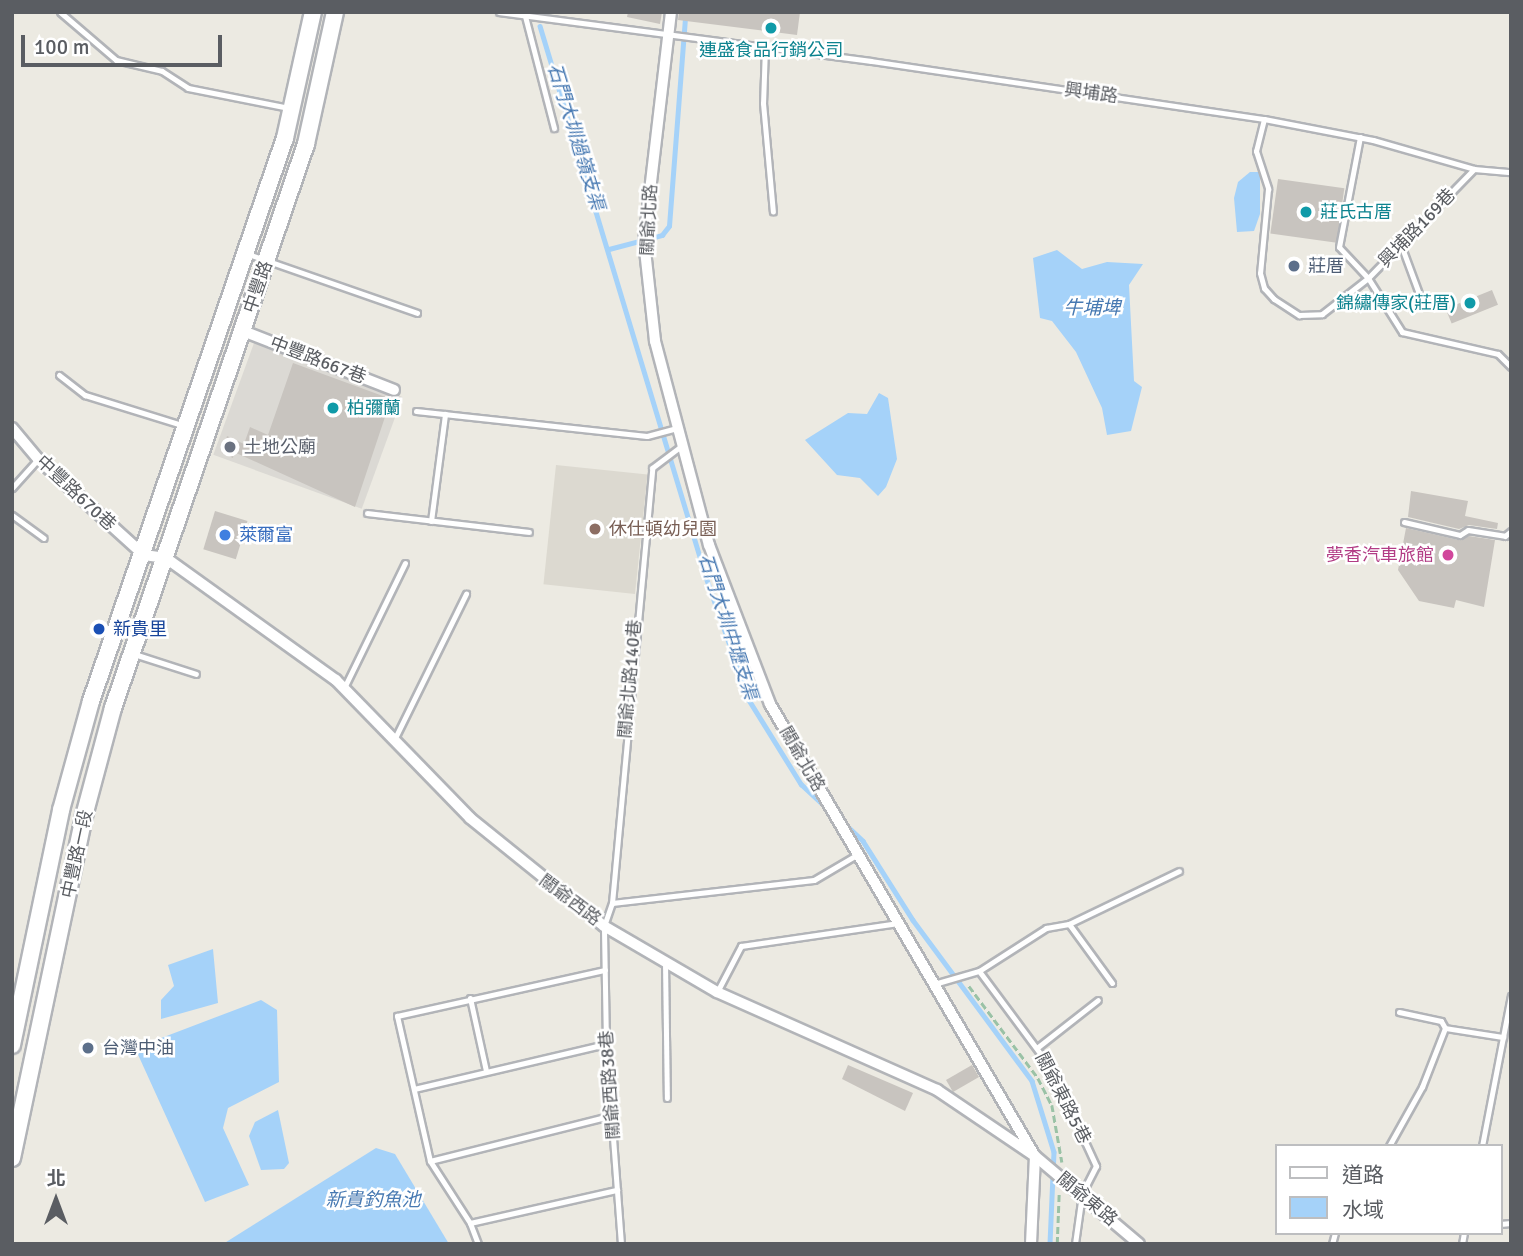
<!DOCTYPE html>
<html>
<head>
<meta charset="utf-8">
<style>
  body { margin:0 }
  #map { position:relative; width:1523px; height:1256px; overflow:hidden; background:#eceae2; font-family:Signika,"Noto Sans TC",sans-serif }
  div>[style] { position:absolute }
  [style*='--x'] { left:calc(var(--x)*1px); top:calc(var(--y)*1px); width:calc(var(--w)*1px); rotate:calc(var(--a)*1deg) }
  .industrial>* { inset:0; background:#dbd9d4; transform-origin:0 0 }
  .education>* { inset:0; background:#dcd9d0; transform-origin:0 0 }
  .water>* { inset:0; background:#a5d2f9 }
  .stream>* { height:4.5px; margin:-2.25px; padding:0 2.25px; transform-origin:2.25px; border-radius:2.25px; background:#a5d2f9 }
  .building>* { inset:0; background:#c8c4bf; transform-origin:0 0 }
  .path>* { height:2.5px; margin-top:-1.25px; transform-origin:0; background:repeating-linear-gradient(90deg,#9ac2a6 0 7px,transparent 0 10.5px) }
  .roads { filter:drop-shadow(2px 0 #b2b4b8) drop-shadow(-2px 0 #b2b4b8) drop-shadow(0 2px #b2b4b8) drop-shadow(0 -2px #b2b4b8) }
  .lane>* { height:5px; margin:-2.5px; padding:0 2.5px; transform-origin:2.5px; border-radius:2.5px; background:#fff }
  .street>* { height:10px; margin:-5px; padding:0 5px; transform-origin:5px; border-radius:5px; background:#fff }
  .secondary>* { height:16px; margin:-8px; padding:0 8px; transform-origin:8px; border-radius:8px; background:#fff }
  .dots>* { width:19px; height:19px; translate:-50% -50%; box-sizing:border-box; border:4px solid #fff; border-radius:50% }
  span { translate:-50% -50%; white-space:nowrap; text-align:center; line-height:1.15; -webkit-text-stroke:5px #fff; paint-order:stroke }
  .culture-label { font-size:18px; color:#0d838f }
  .left { translate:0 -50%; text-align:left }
  .right { translate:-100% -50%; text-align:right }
  .street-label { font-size:18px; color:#5a5d62 }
  .service-label { font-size:18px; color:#4e5e75 }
  .worship-label { font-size:18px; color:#5b616d }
  .education-label { font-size:18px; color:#785e54 }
  .shop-label { font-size:18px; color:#366cbe }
  .hotel-label { font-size:18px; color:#b23c85 }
  .transit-label { font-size:18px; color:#164399 }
  .water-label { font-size:19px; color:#4779b2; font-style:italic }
  .frame { position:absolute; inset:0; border:14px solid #5a5d62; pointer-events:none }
  .legend { position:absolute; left:1275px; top:1144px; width:228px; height:91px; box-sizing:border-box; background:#fff; border:2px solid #bdbec0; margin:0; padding:9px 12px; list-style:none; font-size:21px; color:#5a5d62 }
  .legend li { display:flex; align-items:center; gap:14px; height:35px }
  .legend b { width:35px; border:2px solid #bdbec0 }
  .north { position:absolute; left:21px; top:1165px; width:70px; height:70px; -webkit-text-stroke:5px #fff; paint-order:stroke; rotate:0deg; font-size:19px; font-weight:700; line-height:28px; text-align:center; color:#5a5d62 }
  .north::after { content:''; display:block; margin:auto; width:24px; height:32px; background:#5a5d62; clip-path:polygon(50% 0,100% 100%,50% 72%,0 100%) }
  .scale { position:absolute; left:21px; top:35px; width:201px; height:32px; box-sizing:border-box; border:4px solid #5a5d62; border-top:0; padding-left:9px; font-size:21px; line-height:24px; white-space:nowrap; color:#5a5d62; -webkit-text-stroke:5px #fff; paint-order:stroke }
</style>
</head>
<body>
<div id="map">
  <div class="industrial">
    <div style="left:254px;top:343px;width:158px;height:119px;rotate:20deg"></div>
  </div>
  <div class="education">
    <div style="left:556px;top:465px;width:92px;height:120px;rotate:6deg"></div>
  </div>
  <div class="water">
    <div style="clip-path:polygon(1250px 172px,1260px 172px,1260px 214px,1254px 231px,1237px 232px,1234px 198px,1238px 182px)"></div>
    <div style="clip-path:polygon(1057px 250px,1082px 269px,1107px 262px,1143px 264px,1129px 285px,1134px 381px,1142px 387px,1131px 431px,1107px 435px,1102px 408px,1076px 352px,1052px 321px,1040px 318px,1033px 258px)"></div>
    <div style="clip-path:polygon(879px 393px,888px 398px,897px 459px,886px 487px,878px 496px,860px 478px,837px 475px,805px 440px,848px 413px,867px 414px)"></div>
    <div style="clip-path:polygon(213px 949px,218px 1003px,161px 1019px,161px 1000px,174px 986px,168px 965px)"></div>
    <div style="clip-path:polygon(261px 1000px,277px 1010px,279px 1082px,228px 1108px,223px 1128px,249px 1185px,205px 1202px,135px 1048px)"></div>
    <div style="clip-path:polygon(278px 1110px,289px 1163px,284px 1169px,261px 1170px,249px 1136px,255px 1122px)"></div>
    <div style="clip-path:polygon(376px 1148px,395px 1154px,449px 1244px,223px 1244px)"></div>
  </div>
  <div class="stream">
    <div style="--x:540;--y:26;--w:575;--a:73.23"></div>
    <div style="--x:706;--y:577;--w:130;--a:70.7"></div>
    <div style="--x:749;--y:700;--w:99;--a:58.2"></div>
    <div style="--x:801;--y:784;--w:33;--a:43"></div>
    <div style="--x:609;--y:249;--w:55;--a:-14.8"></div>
    <div style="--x:662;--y:235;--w:11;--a:-52"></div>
    <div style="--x:669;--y:226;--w:210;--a:-85.6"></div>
    <div style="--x:844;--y:823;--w:26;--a:43"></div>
    <div style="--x:863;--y:841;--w:93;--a:57.7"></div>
    <div style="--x:913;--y:920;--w:200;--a:53.5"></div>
    <div style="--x:1032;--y:1081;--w:74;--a:72.8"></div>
    <div style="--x:1054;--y:1152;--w:92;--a:92.5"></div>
  </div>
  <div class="building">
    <div style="clip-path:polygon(628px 12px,662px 12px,660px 24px,627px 17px)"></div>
    <div style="clip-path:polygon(679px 12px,800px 12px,797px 35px,678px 20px)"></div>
    <div style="left:1278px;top:179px;width:67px;height:55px;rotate:8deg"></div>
    <div style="left:1492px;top:290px;width:16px;height:50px;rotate:68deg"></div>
    <div style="clip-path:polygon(293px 363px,391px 399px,355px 507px,234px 452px,233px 458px,222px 453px,227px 436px,244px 444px,250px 427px,268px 435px)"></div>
    <div style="clip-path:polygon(1411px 491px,1468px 501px,1465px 516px,1498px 523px,1497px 529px,1469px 525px,1459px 529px,1408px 517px)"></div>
    <div style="left:215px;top:511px;width:34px;height:40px;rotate:17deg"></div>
    <div style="clip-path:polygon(1406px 528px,1459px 540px,1469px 536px,1495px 540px,1484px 607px,1456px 600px,1454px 608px,1419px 601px,1398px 570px)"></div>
    <div style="clip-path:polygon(848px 1065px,913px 1093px,905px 1111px,842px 1079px)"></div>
    <div style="left:972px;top:1065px;width:14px;height:30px;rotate:60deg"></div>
  </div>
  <div class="path">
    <div style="--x:969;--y:986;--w:115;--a:53.1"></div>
    <div style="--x:1038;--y:1078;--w:30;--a:63"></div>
    <div style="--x:1052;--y:1105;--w:58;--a:80"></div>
    <div style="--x:1057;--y:1244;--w:51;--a:-87.8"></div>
  </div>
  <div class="roads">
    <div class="lane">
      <div style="--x:60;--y:12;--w:74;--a:40.6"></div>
      <div style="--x:116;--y:60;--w:47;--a:13.4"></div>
      <div style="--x:162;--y:71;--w:31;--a:33"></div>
      <div style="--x:188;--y:88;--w:103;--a:11.2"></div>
      <div style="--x:499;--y:12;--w:375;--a:7.5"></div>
      <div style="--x:871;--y:61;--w:397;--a:8.4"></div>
      <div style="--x:1264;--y:119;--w:111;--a:10.9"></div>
      <div style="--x:1373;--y:140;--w:105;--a:16"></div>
      <div style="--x:1474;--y:169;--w:37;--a:5"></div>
      <div style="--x:525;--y:16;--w:116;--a:75.5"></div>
      <div style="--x:765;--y:47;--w:56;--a:92"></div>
      <div style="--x:763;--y:103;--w:109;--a:84.8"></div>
      <div style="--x:1264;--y:119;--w:33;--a:104"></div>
      <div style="--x:1256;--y:151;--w:40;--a:72"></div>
      <div style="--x:1268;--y:189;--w:84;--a:95.4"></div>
      <div style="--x:1260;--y:273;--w:16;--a:75"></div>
      <div style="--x:1264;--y:288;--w:15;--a:48"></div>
      <div style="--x:1274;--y:299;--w:30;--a:33"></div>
      <div style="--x:1299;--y:315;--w:23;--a:-2"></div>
      <div style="--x:1322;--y:314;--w:58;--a:-38"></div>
      <div style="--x:1368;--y:278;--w:42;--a:-133.1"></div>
      <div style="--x:1339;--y:247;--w:112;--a:-79.2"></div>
      <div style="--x:1474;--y:169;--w:152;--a:134.2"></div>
      <div style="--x:1368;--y:278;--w:64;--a:57.8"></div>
      <div style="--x:1402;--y:332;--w:98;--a:12.9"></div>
      <div style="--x:1498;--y:354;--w:18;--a:45"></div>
      <div style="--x:1401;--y:245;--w:58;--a:69.7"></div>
      <div style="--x:248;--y:254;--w:179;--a:19.2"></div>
      <div style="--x:59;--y:375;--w:33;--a:38"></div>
      <div style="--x:85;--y:395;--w:105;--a:17.2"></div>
      <div style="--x:416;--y:411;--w:232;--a:6.2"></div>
      <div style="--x:647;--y:436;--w:31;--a:-15"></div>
      <div style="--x:12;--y:488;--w:39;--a:-48"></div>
      <div style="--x:367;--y:513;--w:163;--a:6.7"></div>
      <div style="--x:12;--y:515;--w:39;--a:36"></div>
      <div style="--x:431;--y:521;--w:108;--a:-82.5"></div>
      <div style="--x:1404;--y:522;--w:57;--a:13.1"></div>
      <div style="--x:1460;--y:535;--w:9;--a:-32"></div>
      <div style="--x:1468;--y:530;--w:37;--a:9"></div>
      <div style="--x:1505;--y:536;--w:8;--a:-40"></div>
      <div style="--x:134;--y:654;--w:65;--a:17.9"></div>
      <div style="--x:344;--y:688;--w:139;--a:-64"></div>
      <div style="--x:395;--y:738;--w:161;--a:-63.8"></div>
      <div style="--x:612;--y:903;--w:203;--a:-6.5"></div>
      <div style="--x:814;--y:880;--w:51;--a:-30.6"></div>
      <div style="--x:1069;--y:924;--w:122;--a:-25.7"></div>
      <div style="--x:665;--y:962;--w:136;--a:89.2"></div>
      <div style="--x:979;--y:971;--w:80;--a:-32.7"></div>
      <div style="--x:1046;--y:928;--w:23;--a:-10"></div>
      <div style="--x:1069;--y:924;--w:73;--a:53.9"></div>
      <div style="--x:934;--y:984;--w:47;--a:-16.1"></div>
      <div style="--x:979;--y:971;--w:121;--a:53.4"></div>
      <div style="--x:1051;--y:1068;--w:108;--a:65.3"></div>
      <div style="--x:1096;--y:1166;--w:31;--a:117"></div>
      <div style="--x:1082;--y:1194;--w:50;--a:98"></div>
      <div style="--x:717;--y:992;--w:52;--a:-62.4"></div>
      <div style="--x:741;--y:946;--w:159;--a:-8.3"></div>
      <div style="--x:470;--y:998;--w:75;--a:77.6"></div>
      <div style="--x:1445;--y:1028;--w:59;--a:8.8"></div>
      <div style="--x:1038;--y:1047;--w:76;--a:-38.1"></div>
      <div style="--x:414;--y:1089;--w:197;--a:-13.2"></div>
      <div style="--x:1389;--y:1146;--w:68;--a:-60.8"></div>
      <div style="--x:1422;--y:1087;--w:63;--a:-68.7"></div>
      <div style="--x:1445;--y:1028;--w:8;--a:-120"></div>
      <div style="--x:1441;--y:1021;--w:43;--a:-167.9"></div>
      <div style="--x:1482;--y:1146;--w:153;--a:-79.1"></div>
      <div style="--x:430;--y:1161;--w:189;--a:-14.1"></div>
      <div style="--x:470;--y:1223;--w:151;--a:-12.7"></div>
      <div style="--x:1500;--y:1224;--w:11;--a:-5"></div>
      <div style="--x:478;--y:1244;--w:22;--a:-111"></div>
      <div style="--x:470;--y:1223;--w:74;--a:-122.8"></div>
      <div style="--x:430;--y:1161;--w:149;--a:-102.8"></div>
      <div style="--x:397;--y:1016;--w:213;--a:-12.5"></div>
      <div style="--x:621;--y:1244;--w:201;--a:-94.3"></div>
      <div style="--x:606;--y:1044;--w:118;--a:-91"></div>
      <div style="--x:604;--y:926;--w:24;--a:-71"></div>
      <div style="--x:612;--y:903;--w:437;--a:-84.7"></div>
      <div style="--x:652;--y:468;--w:38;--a:-37"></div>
      <div style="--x:1332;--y:1244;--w:11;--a:-75"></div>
      <div style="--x:1462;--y:1244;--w:11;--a:-80"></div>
    </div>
    <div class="street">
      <div style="--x:671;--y:12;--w:231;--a:96.7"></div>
      <div style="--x:644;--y:241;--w:101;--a:83.7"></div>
      <div style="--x:655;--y:341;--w:211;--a:75.2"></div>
      <div style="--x:709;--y:545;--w:170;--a:69"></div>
      <div style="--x:770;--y:704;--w:520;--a:59.64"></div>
      <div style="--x:243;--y:331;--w:162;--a:21.3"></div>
      <div style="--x:12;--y:428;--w:40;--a:50"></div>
      <div style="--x:38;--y:459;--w:143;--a:42.2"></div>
      <div style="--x:144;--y:555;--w:22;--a:8"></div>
      <div style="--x:166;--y:558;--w:209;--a:35.7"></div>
      <div style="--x:336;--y:680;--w:192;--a:45.8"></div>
      <div style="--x:470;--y:818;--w:172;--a:38.9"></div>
      <div style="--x:604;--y:926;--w:131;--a:30.3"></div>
      <div style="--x:717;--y:992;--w:241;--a:24"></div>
      <div style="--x:937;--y:1090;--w:118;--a:34"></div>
      <div style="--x:1035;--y:1156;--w:136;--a:40.2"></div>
      <div style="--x:1031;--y:1244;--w:88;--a:-87.4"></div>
    </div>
    <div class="secondary">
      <div style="--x:12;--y:1045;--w:240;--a:-78.2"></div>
      <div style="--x:61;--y:810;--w:113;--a:-74.6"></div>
      <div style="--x:91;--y:701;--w:595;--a:-70.99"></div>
      <div style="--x:285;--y:138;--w:129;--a:-77.5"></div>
      <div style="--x:12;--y:1158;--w:349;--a:-78.1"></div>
      <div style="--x:84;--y:816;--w:112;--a:-75"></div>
      <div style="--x:113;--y:708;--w:596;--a:-71.11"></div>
      <div style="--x:306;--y:144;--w:135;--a:-77.6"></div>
    </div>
  </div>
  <div class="dots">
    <div style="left:771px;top:28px;background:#0f9aa8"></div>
    <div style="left:1306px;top:212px;background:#0f9aa8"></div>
    <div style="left:1294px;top:266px;background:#5c6f8a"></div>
    <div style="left:1470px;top:303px;background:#0f9aa8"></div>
    <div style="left:333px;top:408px;background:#0f9aa8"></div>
    <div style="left:230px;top:447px;background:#6b7280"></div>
    <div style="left:595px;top:529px;background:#8d6e63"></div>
    <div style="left:225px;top:535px;background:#3f7fe0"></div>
    <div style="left:1448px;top:555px;background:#d1479c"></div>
    <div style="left:99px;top:629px;background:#1a4fb4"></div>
    <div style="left:88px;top:1048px;background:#5c6f8a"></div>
  </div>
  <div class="culture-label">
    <span style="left:771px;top:50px">連盛食品行銷公司</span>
    <span class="left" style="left:1320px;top:212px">莊氏古厝</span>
    <span class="right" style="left:1456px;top:303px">錦繡傳家(莊厝)</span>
    <span class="left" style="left:347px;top:408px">柏彌蘭</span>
  </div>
  <div class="street-label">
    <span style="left:1091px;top:93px;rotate:8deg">興埔路</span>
    <span style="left:649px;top:220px;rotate:-87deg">關爺北路</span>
    <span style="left:1417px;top:228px;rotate:-46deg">興埔路169巷</span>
    <span style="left:258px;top:287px;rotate:-71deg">中豐路</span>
    <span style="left:318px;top:360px;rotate:21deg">中豐路667巷</span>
    <span style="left:76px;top:493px;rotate:43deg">中豐路670巷</span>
    <span style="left:630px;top:679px;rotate:-85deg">關爺北路140巷</span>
    <span style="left:802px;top:759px;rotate:60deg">關爺北路</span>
    <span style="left:77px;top:854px;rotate:-78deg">中豐路一段</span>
    <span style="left:570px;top:900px;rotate:37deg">關爺西路</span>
    <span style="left:610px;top:1085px;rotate:-94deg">關爺西路38巷</span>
    <span style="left:1063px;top:1098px;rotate:63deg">關爺東路5巷</span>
    <span style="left:1087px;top:1199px;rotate:40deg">關爺東路</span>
  </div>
  <div class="service-label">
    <span class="left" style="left:1308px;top:266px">莊厝</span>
    <span class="left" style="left:102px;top:1048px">台灣中油</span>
  </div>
  <div class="worship-label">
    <span class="left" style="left:244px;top:447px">土地公廟</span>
  </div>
  <div class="education-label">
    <span class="left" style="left:609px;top:529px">休仕頓幼兒園</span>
  </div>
  <div class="shop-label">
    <span class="left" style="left:239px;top:535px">萊爾富</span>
  </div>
  <div class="hotel-label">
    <span class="right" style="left:1434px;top:555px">夢香汽車旅館</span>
  </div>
  <div class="transit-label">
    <span class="left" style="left:113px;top:629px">新貴里</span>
  </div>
  <div class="water-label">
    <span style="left:575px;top:137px;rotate:73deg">石門大圳過嶺支渠</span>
    <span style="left:1092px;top:309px">牛埔埤</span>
    <span style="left:727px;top:627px;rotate:72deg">石門大圳中壢支渠</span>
    <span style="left:373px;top:1201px">新貴釣魚池</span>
  </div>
  <div class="frame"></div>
  <ul class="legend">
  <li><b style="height:9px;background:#fff"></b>道路</li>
  <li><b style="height:19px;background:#a5d2f9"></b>水域</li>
  </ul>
  <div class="north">北</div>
  <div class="scale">100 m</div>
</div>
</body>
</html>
